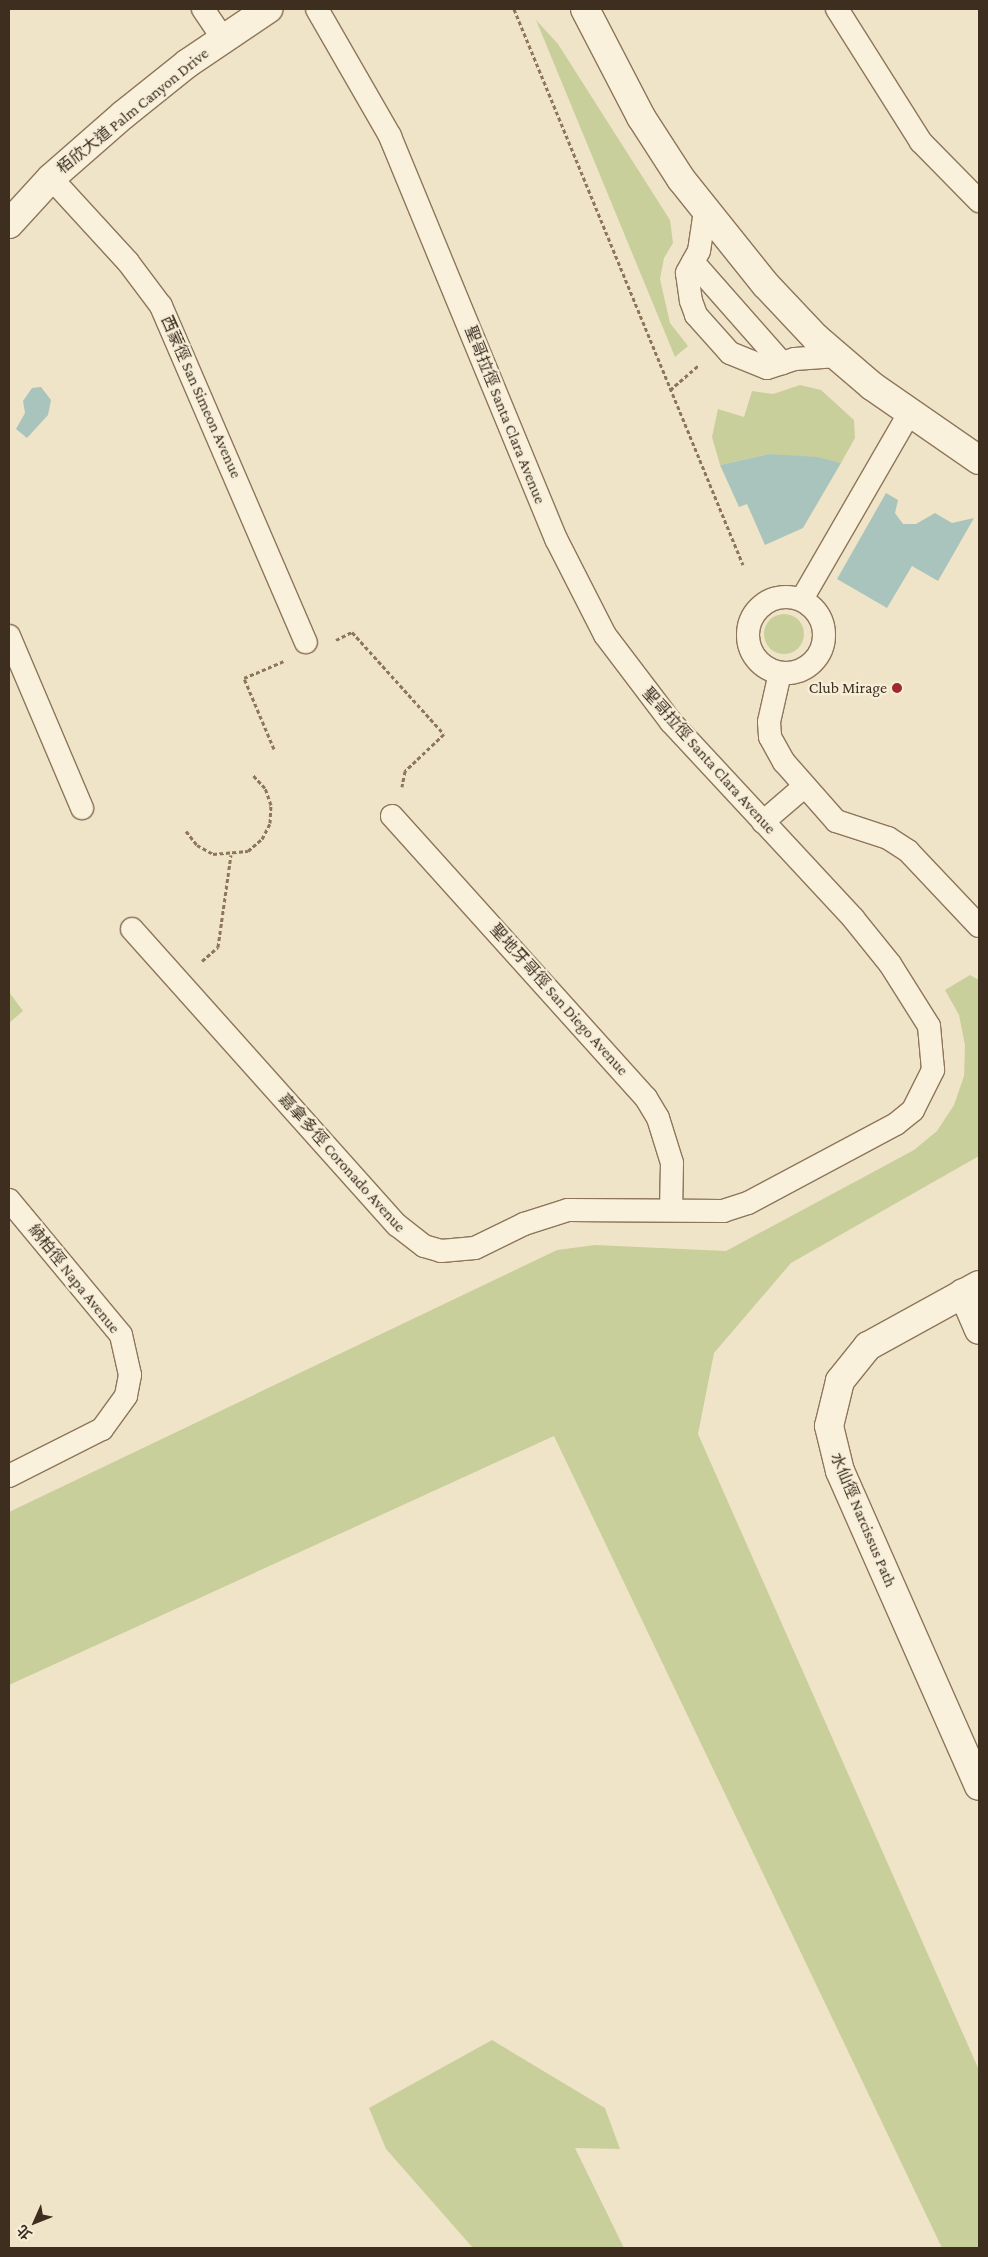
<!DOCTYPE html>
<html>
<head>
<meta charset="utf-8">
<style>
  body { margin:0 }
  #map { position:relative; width:988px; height:2257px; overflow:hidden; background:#f0e4c8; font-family:"Crimson Pro","Noto Sans TC",serif }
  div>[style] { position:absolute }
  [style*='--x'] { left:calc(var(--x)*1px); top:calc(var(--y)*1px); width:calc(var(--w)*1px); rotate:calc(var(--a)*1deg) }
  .green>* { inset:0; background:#c9cf9b }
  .round { border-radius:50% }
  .water>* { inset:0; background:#a9c4bc }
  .path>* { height:3px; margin-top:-1.5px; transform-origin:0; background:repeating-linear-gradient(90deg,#8d765c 0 4px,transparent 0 6.5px) }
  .roads { filter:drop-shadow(1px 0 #8d765c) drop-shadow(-1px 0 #8d765c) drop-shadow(0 1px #8d765c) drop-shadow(0 -1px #8d765c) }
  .service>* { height:22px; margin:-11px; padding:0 11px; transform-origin:11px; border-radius:11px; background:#faf1dc }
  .service>.ring { margin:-11px; padding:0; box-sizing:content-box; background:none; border:22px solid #faf1dc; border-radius:50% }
  .minor>* { height:28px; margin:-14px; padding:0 14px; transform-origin:14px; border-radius:14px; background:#faf1dc }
  .dots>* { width:14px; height:14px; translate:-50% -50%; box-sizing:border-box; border:2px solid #f7eed8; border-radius:50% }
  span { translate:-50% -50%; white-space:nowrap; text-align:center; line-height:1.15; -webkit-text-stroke:4.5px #f7eed8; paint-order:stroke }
  .street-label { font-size:16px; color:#3d2e20 }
  .poi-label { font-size:16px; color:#3d2e20 }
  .right { translate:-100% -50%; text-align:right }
  .frame { position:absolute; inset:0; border:10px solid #3d2e20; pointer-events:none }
  .north { position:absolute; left:10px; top:2197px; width:50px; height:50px; -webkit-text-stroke:4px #f7eed8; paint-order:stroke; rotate:226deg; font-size:14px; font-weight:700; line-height:20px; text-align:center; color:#3d2e20 }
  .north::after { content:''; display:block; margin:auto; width:18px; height:22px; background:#3d2e20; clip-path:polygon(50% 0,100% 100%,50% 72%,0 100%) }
</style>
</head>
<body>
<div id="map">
  <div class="green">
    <div style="clip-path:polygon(536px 20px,558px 44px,670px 220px,673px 243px,664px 258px,660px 279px,670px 323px,688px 346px,675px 357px)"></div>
    <div style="clip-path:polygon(800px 385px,821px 390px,854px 420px,855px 438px,841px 463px,768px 454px,720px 465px,712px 437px,718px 409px,744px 417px,752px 391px,773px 394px)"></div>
    <div class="round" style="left:764px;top:614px;width:40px;height:40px"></div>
    <div style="clip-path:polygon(970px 975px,979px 980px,979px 1156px,791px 1263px,714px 1353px,698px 1434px,979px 2070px,979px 2248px,942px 2248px,554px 1436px,9px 1685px,9px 1512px,557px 1250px,595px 1245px,726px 1251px,914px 1150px,937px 1131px,954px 1105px,964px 1076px,965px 1045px,959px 1015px,945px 990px)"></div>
    <div style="clip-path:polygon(9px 992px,23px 1011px,9px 1023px)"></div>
    <div style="clip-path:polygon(492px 2040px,605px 2108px,620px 2149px,575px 2148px,624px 2248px,473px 2248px,386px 2149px,369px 2108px)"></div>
  </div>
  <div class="water">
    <div style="clip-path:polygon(41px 387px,51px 400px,48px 415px,27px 438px,16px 429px,25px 413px,23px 401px,32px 388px)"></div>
    <div style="clip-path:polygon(768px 454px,817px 457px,841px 463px,803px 528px,765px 545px,747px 504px,739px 507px,720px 465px)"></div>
    <div style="clip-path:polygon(886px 493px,898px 500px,895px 513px,903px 524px,916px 524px,935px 513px,952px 523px,974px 518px,938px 581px,912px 566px,887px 608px,837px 579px)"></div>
  </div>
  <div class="path">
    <div style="--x:514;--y:9;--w:601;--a:67.61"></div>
    <div style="--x:670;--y:390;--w:38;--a:-41"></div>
    <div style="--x:336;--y:640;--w:18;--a:-27"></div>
    <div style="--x:352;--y:632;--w:137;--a:48"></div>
    <div style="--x:444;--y:734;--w:54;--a:136.5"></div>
    <div style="--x:405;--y:771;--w:16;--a:101"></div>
    <div style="--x:274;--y:749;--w:77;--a:-112.9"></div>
    <div style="--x:244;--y:678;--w:43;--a:-23"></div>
    <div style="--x:186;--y:831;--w:18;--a:52"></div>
    <div style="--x:197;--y:845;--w:18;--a:29"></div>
    <div style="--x:213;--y:854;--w:35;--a:-5"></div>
    <div style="--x:248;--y:851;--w:18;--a:-41"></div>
    <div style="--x:262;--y:839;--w:18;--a:-63"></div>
    <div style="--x:270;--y:823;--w:18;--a:-87"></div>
    <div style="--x:271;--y:805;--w:18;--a:-109"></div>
    <div style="--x:265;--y:788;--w:18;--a:-133"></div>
    <div style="--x:202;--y:961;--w:21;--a:-41"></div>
    <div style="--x:218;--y:947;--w:93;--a:-82"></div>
  </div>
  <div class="roads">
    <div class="service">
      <div style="--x:203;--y:9;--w:36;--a:56"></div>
      <div style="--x:837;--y:9;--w:157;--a:57.7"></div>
      <div style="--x:921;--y:142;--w:83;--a:45.5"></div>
      <div style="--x:51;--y:178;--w:114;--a:47.5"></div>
      <div style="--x:128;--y:262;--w:55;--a:53.1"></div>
      <div style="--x:161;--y:306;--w:366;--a:66.7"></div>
      <div style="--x:705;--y:211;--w:40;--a:98.5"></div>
      <div style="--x:699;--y:251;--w:25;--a:119"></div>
      <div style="--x:687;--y:273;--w:28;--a:82"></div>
      <div style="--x:691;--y:301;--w:15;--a:70"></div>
      <div style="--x:696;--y:315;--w:51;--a:48.2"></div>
      <div style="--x:730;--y:353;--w:40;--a:22"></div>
      <div style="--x:767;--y:368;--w:29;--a:-18"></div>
      <div style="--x:795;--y:359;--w:42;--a:-4.1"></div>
      <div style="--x:693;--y:262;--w:135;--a:48.6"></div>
      <div class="ring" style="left:748px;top:597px;width:54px;height:54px"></div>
      <div style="--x:802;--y:599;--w:216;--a:-60"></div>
      <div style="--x:9;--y:636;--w:187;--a:67"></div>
      <div style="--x:780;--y:673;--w:50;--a:102.7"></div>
      <div style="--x:769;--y:722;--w:15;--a:86"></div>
      <div style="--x:770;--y:737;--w:29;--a:61"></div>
      <div style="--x:784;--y:762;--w:79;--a:48.6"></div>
      <div style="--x:836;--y:821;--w:55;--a:18.1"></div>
      <div style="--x:888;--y:838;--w:24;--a:33"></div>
      <div style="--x:908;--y:851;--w:103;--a:46.6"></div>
      <div style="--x:392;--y:816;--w:380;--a:48"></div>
      <div style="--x:646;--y:1098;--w:23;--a:59"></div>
      <div style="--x:658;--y:1118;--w:47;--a:72.7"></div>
      <div style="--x:672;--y:1163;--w:47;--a:91.2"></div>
      <div style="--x:763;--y:822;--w:55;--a:-40.6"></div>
      <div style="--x:132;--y:929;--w:397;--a:48.2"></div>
      <div style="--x:397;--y:1225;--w:34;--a:38"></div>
      <div style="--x:424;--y:1246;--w:18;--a:16"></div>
      <div style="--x:441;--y:1251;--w:34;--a:-5"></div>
      <div style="--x:475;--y:1248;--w:55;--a:-26.1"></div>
      <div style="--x:524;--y:1224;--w:46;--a:-17.7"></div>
      <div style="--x:568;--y:1210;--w:155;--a:0.4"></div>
      <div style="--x:723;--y:1211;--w:26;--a:-18"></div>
      <div style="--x:748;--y:1203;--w:168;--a:-28.1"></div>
      <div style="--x:896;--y:1124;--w:22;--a:-39"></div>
      <div style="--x:913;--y:1110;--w:45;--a:-63.4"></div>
      <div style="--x:933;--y:1070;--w:44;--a:-95.2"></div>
      <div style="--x:929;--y:1026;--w:73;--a:-122.2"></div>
      <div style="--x:890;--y:964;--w:59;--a:-128.8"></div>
      <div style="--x:853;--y:918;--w:267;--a:-132.9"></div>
      <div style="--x:671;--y:722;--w:109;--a:-127.2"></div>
      <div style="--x:605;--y:635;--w:108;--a:-117"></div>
      <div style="--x:556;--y:539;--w:436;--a:-112.4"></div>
      <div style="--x:390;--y:136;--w:146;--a:-119.9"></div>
      <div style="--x:9;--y:1200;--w:175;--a:50.3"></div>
      <div style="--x:121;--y:1335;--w:41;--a:77.3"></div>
      <div style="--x:130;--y:1375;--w:21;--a:101"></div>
      <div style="--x:126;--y:1396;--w:41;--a:126"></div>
      <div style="--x:102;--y:1429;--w:104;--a:153.2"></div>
    </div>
    <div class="minor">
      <div style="--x:585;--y:9;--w:122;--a:62.6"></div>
      <div style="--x:641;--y:117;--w:74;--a:57.2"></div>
      <div style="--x:681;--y:179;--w:136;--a:51.3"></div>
      <div style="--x:766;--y:285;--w:73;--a:46.7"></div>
      <div style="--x:816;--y:338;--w:74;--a:40.6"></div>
      <div style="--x:872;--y:386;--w:130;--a:34.7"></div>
      <div style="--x:9;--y:224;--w:62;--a:-47.6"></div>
      <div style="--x:51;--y:178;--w:96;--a:-41.2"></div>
      <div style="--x:123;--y:115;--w:83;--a:-38.7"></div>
      <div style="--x:188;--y:63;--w:97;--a:-34"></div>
      <div style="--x:979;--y:1285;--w:127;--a:151.2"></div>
      <div style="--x:868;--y:1346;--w:45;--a:128.7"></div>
      <div style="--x:840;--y:1381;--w:46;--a:103.7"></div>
      <div style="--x:829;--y:1426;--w:46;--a:76.3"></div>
      <div style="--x:840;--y:1471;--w:344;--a:66.2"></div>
      <div style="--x:963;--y:1293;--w:40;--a:66.6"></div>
    </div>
  </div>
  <div class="dots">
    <div style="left:897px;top:688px;background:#9e2a2b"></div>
  </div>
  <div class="street-label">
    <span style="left:133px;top:111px;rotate:-39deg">栢欣大道 Palm Canyon Drive</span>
    <span style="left:201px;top:397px;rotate:66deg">西蒙徑 San Simeon Avenue</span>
    <span style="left:505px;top:415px;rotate:68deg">聖哥拉徑 Santa Clara Avenue</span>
    <span style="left:709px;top:761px;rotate:48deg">聖哥拉徑 Santa Clara Avenue</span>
    <span style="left:559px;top:1000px;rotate:48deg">聖地牙哥徑 San Diego Avenue</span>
    <span style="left:342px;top:1163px;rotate:48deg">嘉拿多徑 Coronado Avenue</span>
    <span style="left:74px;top:1279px;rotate:51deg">納柏徑 Napa Avenue</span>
    <span style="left:863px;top:1520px;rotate:67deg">水仙徑 Narcissus Path</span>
  </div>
  <div class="poi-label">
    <span class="right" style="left:887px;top:688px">Club Mirage</span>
  </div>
  <div class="frame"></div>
  <div class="north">北</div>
</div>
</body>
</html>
